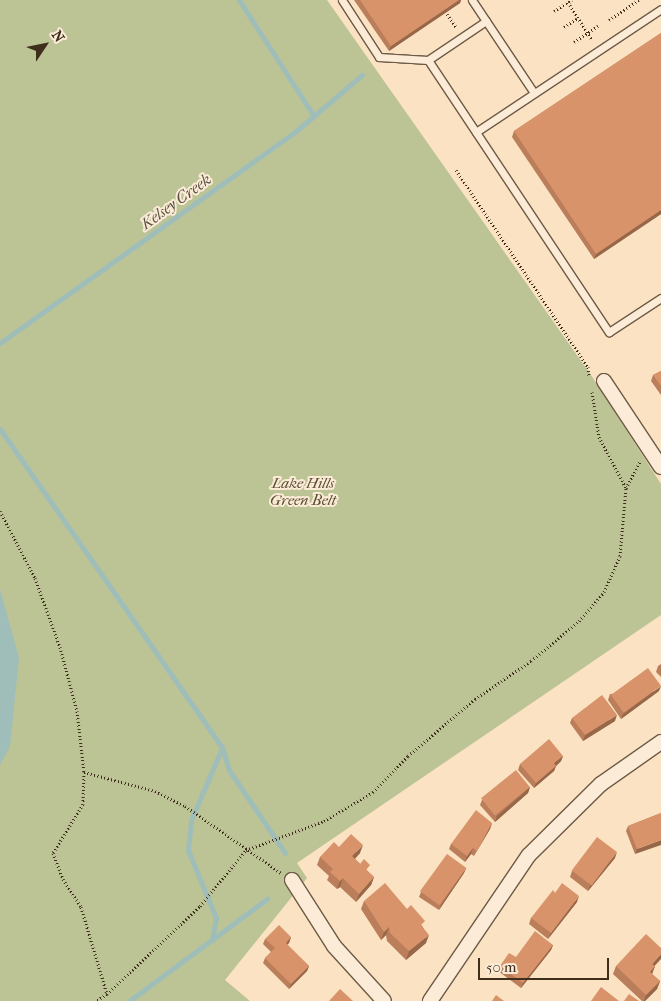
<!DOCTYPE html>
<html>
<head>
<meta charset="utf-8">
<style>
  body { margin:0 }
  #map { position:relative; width:661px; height:1001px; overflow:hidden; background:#fae2c2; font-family:"IM FELL French Canon",serif }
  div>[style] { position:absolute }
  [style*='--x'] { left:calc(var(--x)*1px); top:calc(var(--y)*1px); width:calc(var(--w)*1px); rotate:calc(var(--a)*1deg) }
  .green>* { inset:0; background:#bcc495 }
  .water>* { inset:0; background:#9fbdb9 }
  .stream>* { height:5px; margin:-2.5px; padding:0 2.5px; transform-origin:2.5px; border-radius:2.5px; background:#9fbdb9 }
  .path>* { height:3px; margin-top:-1.5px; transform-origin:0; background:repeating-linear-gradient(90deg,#3f2e1c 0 1px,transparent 0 3.5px) }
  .roads { filter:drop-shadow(1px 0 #6e5b46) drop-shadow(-1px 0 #6e5b46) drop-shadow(0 1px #6e5b46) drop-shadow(0 -1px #6e5b46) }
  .service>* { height:7px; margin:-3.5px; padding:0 3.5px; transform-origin:3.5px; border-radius:3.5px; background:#fcecd7 }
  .minor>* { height:14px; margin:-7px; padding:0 7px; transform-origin:7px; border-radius:7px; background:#fcecd7 }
  .wall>* { inset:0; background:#ba7e5b }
  .shaded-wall>* { inset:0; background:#97674a }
  .building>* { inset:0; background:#d8936a; transform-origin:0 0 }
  span { translate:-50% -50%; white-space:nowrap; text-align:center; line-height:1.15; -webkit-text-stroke:4px #fcecd7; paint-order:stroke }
  .park-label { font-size:15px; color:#584c34; font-style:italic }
  .water-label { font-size:16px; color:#575243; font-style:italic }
  .north { position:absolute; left:20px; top:20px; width:50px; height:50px; -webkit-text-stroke:4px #fcecd7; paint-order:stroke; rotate:56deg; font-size:14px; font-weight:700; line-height:20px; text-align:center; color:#3f2e1c }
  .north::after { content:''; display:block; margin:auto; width:18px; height:22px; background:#3f2e1c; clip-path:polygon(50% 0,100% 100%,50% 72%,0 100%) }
  .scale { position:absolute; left:478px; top:958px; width:131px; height:22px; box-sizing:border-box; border:2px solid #3f2e1c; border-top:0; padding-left:6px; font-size:15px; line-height:18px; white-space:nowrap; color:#3f2e1c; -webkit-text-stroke:4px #fcecd7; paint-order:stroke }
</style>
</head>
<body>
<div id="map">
  <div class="green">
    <div style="clip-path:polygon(0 0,327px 0,593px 378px,661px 484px,661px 615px,297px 863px,307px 878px,225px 980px,250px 1001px,0 1001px)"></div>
  </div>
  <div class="water">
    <div style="clip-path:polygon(0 589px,19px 658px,10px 746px,0 765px)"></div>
  </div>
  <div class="stream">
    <div style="--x:239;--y:0;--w:137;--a:57.2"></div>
    <div style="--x:0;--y:343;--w:363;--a:-35.6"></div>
    <div style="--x:295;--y:132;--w:88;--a:-40.4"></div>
    <div style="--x:0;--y:429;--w:388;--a:55.1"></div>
    <div style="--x:222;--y:747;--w:24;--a:73"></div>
    <div style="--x:229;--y:770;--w:100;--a:56"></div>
    <div style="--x:212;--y:940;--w:22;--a:-80"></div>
    <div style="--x:216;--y:918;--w:74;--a:-112.4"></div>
    <div style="--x:188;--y:850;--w:30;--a:-84"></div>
    <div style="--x:191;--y:820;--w:78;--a:-66.7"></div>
    <div style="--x:129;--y:1001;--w:172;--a:-36.5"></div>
  </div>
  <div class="path">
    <div style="--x:568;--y:2;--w:45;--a:57.7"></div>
    <div style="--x:554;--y:11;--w:21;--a:-31"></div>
    <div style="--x:447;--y:14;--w:16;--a:55"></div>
    <div style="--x:609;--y:20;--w:36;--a:-34"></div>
    <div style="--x:564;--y:27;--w:17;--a:-33"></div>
    <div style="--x:574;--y:42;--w:29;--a:-34"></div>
    <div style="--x:456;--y:170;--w:237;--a:56.2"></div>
    <div style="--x:588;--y:367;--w:9;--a:84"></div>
    <div style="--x:592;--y:392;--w:46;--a:81.2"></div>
    <div style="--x:599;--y:437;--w:58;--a:62.1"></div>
    <div style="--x:0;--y:511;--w:76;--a:62.4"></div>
    <div style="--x:35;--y:578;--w:73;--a:70.1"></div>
    <div style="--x:60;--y:647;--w:66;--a:75.1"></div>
    <div style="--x:77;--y:711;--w:61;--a:83.5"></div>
    <div style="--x:84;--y:772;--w:32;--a:92"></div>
    <div style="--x:83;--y:804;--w:57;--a:121.5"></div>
    <div style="--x:53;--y:853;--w:28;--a:69"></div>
    <div style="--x:63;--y:879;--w:33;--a:57"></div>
    <div style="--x:81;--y:907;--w:91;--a:73.4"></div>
    <div style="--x:107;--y:994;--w:13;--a:148"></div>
    <div style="--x:84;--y:772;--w:73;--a:15"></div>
    <div style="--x:155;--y:791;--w:34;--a:27"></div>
    <div style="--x:185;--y:806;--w:117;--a:34.9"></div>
    <div style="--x:107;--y:994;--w:128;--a:-43.4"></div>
    <div style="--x:200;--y:906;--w:72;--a:-50.6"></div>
    <div style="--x:246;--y:850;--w:83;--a:-20.4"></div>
    <div style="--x:324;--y:821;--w:57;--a:-30.6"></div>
    <div style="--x:373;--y:792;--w:50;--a:-45.8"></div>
    <div style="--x:408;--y:756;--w:88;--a:-40.4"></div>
    <div style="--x:475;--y:699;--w:68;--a:-34.2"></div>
    <div style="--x:531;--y:661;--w:62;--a:-39.8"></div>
    <div style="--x:579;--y:621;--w:38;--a:-49"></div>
    <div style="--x:604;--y:592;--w:39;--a:-66"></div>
    <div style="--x:620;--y:556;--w:68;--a:-85"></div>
    <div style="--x:626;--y:488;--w:30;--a:-62"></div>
  </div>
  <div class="roads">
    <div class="service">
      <div style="--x:342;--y:0;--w:68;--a:57"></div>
      <div style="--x:379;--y:57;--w:49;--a:3.5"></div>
      <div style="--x:428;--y:60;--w:327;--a:56.4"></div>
      <div style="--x:609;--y:332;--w:62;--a:-33.2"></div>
      <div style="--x:472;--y:0;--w:112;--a:56.3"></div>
      <div style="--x:428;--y:60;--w:70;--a:-33.9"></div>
      <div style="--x:476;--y:132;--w:222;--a:-33.6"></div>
    </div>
    <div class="minor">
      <div style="--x:604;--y:381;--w:103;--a:56.5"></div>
      <div style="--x:292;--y:880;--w:78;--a:57.5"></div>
      <div style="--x:334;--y:946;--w:74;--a:47.7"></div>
      <div style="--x:430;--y:1001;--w:176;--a:-55.9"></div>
      <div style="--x:529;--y:855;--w:101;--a:-44.6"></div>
      <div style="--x:601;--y:784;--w:73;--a:-35"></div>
    </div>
  </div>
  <div class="wall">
    <div style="clip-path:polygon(354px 0,461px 0,460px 3px,389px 51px)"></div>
    <div style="clip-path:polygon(661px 33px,661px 214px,594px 259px,512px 137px,514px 131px)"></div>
    <div style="clip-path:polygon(661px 371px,661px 395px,651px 381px,653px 375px)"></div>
    <div style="clip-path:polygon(661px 664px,661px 677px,656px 672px,658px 666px)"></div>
    <div style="clip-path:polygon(659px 691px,621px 719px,608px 700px,610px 694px)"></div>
    <div style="clip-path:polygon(572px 718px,615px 721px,583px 741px,570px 723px)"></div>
    <div style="clip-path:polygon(563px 756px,561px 761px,556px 766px,554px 771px,534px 788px,518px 770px,520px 764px)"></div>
    <div style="clip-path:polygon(530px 787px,528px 793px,495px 822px,480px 805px,482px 800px)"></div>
    <div style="clip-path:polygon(661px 813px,635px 854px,626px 831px,628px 826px)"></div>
    <div style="clip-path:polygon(492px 823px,490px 829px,474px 856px,471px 854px,465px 862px,449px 849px,451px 844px)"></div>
    <div style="clip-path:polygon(339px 847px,360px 853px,355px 859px,374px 877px,371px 885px,356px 902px,340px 887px,337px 889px,327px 880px,329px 876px,317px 865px,320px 857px)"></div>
    <div style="clip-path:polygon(615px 858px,588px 891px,570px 877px,572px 871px)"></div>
    <div style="clip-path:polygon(466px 868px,464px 873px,439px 910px,419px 897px,421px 892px)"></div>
    <div style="clip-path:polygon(555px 893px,577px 902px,548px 939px,529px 924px,531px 918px)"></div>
    <div style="clip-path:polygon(364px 901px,407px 909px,423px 927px,426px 943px,406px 960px,387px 941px,386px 935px,381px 940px,361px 909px)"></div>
    <div style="clip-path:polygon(291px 937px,289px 943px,287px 945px,309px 966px,307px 971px,289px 989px,263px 963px,265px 958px,271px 952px,263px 944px,265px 939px)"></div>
    <div style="clip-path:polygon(553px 945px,551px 950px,521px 988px,498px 971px,500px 966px,516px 957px)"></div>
    <div style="clip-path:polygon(616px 966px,655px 966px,652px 974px,660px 981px,657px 989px,645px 1001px,642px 1001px,613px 974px)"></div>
  </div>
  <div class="shaded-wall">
    <div style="clip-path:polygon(459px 0,461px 0,460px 3px,389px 51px,391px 46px)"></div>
    <div style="clip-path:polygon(661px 210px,661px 214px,594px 259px,596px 254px)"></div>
    <div style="clip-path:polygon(661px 686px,659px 691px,621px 719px,623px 714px)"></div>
    <div style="clip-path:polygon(617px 715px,615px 721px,583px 741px,585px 735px)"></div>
    <div style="clip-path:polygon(563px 756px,561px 761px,556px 766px,554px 771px,534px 788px,536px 783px,554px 763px)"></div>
    <div style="clip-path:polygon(530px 787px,528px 793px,495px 822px,497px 816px)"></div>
    <div style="clip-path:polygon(492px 823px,490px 829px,474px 856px,477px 851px)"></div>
    <div style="clip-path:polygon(661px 840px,661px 845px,635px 854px,637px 849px)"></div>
    <div style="clip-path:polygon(363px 845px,360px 853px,349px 865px,352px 856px)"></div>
    <div style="clip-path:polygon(473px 848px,471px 854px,465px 862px,467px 856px)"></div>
    <div style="clip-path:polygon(617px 852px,615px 858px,588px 891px,590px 886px)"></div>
    <div style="clip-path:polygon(466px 868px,464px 873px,439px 910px,441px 905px)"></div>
    <div style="clip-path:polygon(374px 877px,371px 885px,356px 902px,359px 894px)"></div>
    <div style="clip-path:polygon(343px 878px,340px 887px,337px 889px,340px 881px)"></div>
    <div style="clip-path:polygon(579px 896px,577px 902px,548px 939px,551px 933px)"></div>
    <div style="clip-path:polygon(389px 927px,386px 935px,381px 940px,384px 932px)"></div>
    <div style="clip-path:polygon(429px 935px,426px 943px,406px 960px,409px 951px)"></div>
    <div style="clip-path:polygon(291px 937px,289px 943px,284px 948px,286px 943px)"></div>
    <div style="clip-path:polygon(553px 945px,551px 950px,521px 988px,523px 983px)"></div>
    <div style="clip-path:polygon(661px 954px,661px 959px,649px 972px,652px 964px)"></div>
    <div style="clip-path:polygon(309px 966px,307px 971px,289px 989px,291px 984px)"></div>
    <div style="clip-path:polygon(655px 966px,652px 974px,650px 972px)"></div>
    <div style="clip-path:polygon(660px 981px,657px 989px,645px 1001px,644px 1001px,646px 995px)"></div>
  </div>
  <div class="building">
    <div style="clip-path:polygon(360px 0,459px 0,391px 46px)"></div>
    <div style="clip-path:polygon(661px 33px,661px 210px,596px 254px,514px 131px)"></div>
    <div style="clip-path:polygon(661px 371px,661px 386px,653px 375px)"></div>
    <div style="left:648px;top:668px;width:22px;height:46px;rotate:54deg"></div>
    <div style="clip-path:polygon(602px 695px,617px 715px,585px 735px,572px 718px)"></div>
    <div style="clip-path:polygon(549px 739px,563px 756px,554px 763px,556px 766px,536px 783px,520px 764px)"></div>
    <div style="left:516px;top:770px;width:22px;height:45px;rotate:51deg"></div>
    <div style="clip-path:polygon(476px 810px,492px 823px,477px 851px,473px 848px,467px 856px,451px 844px)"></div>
    <div style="clip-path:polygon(661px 813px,661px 840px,637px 849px,628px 826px)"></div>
    <div style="clip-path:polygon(351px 834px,363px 845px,352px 856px,360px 864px,364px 859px,370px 865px,366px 870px,374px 877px,359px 894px,343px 878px,340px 881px,330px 872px,333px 869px,320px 857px,334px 842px,339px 847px)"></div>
    <div style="left:597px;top:837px;width:25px;height:42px;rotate:37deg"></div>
    <div style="left:447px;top:854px;width:24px;height:46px;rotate:36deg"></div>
    <div style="clip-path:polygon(385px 883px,407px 909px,411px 905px,425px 921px,421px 925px,429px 935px,409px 951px,390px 933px,389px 927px,384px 932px,364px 901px)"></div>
    <div style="clip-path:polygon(562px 883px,579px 896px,551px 933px,531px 918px,553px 890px,555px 893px)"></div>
    <div style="clip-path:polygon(279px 925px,291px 937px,286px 943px,309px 966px,291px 984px,265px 958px,275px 948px,265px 939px)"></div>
    <div style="clip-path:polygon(535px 931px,553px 945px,523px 983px,500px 966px,509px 953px,516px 957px)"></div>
    <div style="clip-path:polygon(646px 934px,661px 948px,661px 954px,652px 964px,655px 966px,650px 972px,660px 981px,646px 995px,616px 966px)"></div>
    <div style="clip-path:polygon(601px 987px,619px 1001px,591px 1001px)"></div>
    <div style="clip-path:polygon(340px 989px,353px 1001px,329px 1001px)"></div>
    <div style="clip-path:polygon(629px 994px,639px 1001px,624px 1001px)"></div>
    <div style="clip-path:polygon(496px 995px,504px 1001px,492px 1001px)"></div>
  </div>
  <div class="park-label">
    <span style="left:303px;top:492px">Lake Hills<br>Green Belt</span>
  </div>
  <div class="water-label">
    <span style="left:176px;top:202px;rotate:-36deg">Kelsey Creek</span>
  </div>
  <div class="north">N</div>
  <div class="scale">50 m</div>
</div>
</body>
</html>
